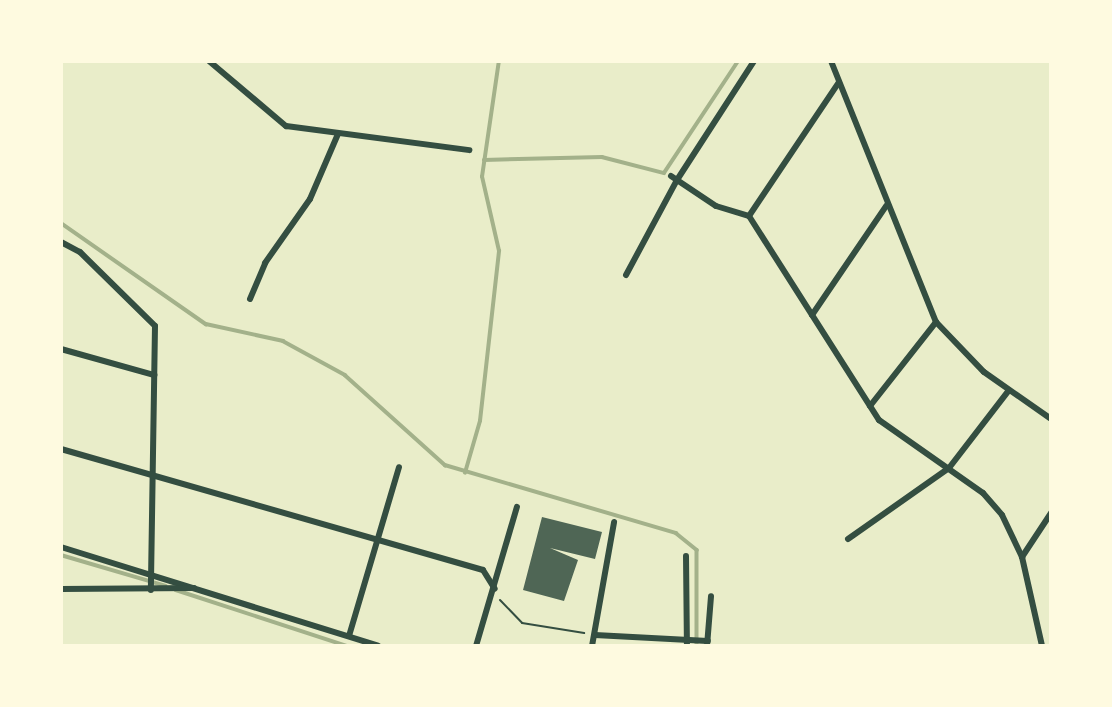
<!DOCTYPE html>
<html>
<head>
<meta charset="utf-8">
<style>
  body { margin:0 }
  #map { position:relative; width:1112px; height:707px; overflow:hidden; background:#e9edc9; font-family:"Open Sans",sans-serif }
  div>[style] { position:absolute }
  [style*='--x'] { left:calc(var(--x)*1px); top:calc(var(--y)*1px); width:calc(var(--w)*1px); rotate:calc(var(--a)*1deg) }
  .stream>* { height:3.5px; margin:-1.75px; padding:0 1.75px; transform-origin:1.75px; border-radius:1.75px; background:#a3b18a }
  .building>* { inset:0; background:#4f6655 }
  .path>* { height:2px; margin:-1px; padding:0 1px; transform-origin:1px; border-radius:1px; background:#344e41 }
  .minor>* { height:6px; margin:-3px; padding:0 3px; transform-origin:3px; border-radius:3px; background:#344e41 }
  span { translate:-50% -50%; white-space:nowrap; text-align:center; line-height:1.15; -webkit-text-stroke:7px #fefae0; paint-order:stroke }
  .frame { position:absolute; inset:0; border:63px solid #fefae0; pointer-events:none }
</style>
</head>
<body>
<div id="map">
  <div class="stream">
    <div style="--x:484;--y:160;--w:118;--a:-1.5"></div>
    <div style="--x:602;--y:157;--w:64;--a:14.5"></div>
    <div style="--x:664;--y:173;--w:134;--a:-56.5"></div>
    <div style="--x:61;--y:223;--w:177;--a:34.9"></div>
    <div style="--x:206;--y:324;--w:79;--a:12.4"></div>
    <div style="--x:283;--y:341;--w:71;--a:28.7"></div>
    <div style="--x:345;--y:375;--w:135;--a:42"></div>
    <div style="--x:445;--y:465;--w:241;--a:16.4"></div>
    <div style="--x:676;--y:533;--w:27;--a:39"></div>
    <div style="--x:697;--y:550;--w:96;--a:90"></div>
    <div style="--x:465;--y:473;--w:54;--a:-73.9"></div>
    <div style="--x:480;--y:421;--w:171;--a:-83.6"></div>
    <div style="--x:499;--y:251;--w:76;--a:-102.9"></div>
    <div style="--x:482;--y:177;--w:117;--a:-81.7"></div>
    <div style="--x:61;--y:555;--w:109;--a:16.4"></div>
    <div style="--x:176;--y:590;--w:180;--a:18.1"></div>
  </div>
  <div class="building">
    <div style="clip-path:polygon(542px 517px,602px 532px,595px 559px,550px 548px,578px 560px,564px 601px,523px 590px)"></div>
  </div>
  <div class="path">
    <div style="--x:500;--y:600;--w:32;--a:46"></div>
    <div style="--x:522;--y:623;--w:63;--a:9.2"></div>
  </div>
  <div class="minor">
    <div style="--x:209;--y:61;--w:101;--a:40.2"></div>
    <div style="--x:286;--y:126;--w:185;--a:7.5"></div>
    <div style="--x:831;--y:61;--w:281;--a:68.1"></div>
    <div style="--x:936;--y:322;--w:69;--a:46.2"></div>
    <div style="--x:984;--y:372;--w:82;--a:35"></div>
    <div style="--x:671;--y:176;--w:54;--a:33.7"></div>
    <div style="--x:716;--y:206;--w:34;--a:17"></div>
    <div style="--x:749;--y:216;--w:242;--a:57.5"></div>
    <div style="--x:879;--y:420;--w:127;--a:35.1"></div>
    <div style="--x:983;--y:493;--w:29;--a:49"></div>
    <div style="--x:1002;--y:515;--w:47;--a:64.5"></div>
    <div style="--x:1022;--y:557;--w:91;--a:77.3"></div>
    <div style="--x:749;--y:216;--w:161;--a:-56.1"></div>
    <div style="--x:61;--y:242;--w:21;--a:28"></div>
    <div style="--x:80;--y:252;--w:105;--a:44.6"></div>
    <div style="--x:155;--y:326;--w:264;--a:90.9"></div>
    <div style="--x:626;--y:275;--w:108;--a:-61.8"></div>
    <div style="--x:677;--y:180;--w:142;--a:-57.1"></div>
    <div style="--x:250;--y:299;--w:39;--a:-67"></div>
    <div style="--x:265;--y:263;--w:78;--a:-54.9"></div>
    <div style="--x:310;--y:199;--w:71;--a:-66.7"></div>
    <div style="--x:812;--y:315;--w:132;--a:-55.8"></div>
    <div style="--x:61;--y:349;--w:97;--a:15.6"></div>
    <div style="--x:870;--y:406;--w:107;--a:-51.8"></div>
    <div style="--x:61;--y:449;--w:439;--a:16"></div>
    <div style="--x:483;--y:570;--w:22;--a:58"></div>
    <div style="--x:848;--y:539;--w:123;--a:-35.1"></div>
    <div style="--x:949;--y:468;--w:98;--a:-52.4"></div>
    <div style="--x:61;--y:547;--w:332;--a:17.3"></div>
    <div style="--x:686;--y:556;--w:90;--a:89.4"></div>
    <div style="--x:1022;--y:557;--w:53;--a:-56.6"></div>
    <div style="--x:61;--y:589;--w:133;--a:-0.4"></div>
    <div style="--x:595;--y:635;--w:113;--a:3"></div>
    <div style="--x:349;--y:636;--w:176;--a:-73.5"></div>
    <div style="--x:476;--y:646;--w:145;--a:-73.6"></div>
    <div style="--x:592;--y:646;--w:126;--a:-79.9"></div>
    <div style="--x:707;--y:646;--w:50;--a:-85.4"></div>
  </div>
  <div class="frame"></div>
</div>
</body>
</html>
